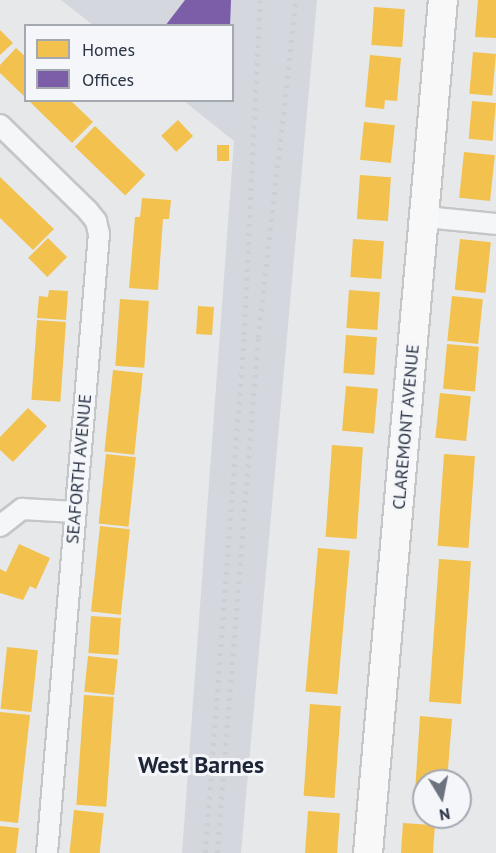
<!DOCTYPE html>
<html>
<head>
<meta charset="utf-8">
<style>
  body { margin:0 }
  #map { position:relative; width:496px; height:853px; overflow:hidden; background:#e6e8ea; font-family:"PT Sans",sans-serif }
  div>[style] { position:absolute }
  [style*='--x'] { left:calc(var(--x)*1px); top:calc(var(--y)*1px); width:calc(var(--w)*1px); rotate:calc(var(--a)*1deg) }
  .built>* { inset:0; background:#d4d7dd }
  .homes>* { inset:0; background:#f2c14e; transform-origin:0 0 }
  .offices>* { inset:0; background:#7b5ea7 }
  .roads { filter:drop-shadow(2px 0 #c4c6c8) drop-shadow(-2px 0 #c4c6c8) drop-shadow(0 2px #c4c6c8) drop-shadow(0 -2px #c4c6c8) }
  .street>* { height:20px; margin:-10px; padding:0 10px; transform-origin:10px; border-radius:10px; background:#f5f6f7 }
  .secondary>* { height:28px; margin:-14px; padding:0 14px; transform-origin:14px; border-radius:14px; background:#f8f8f8 }
  .rail>* { height:4.5px; margin-top:-2.25px; transform-origin:0; background:repeating-linear-gradient(90deg,#cecfd2 0 3px,transparent 0 9px) }
  span { translate:-50% -50%; white-space:nowrap; text-align:center; line-height:1.15; -webkit-text-stroke:6px #f4f6f9; paint-order:stroke }
  .street-label { font-size:18px; color:#2b3445 }
  .district-label { font-size:24px; color:#1d2536; font-weight:700 }
  .legend { position:absolute; left:24px; top:24px; width:210px; height:78px; box-sizing:border-box; background:#f4f6f9; border:2px solid #a4a8b1; margin:0; padding:8px 10px; list-style:none; font-size:18px; color:#2b3445 }
  .legend li { display:flex; align-items:center; gap:12px; height:30px }
  .legend b { width:30px; border:2px solid #a4a8b1 }
  .north { position:absolute; left:412px; top:769px; width:60px; height:60px; box-sizing:border-box; background:#f4f6f9; border:2px solid #a4a8b1; border-radius:50%; rotate:170deg; font-size:16px; font-weight:700; line-height:24px; text-align:center; color:#2b3445 }
  .north::after { content:''; display:block; margin:auto; width:21px; height:27px; background:#6c737f; clip-path:polygon(50% 0,100% 100%,50% 72%,0 100%) }
</style>
</head>
<body>
<div id="map">
  <div class="built">
    <div style="clip-path:polygon(61px 0,317px 0,241px 853px,182px 853px,234px 141px,184px 101px,232px 100px,232px 26px,93px 25px)"></div>
  </div>
  <div class="homes">
    <div style="clip-path:polygon(478px 0,496px 0,496px 38px,475px 37px)"></div>
    <div style="left:374px;top:7px;width:31px;height:38px;rotate:4deg"></div>
    <div style="clip-path:polygon(0 30px,13px 43px,0 55px)"></div>
    <div style="clip-path:polygon(16px 48px,26px 57px,26px 98px,0 73px,0 65px)"></div>
    <div style="left:473px;top:52px;width:23px;height:42px;rotate:5deg"></div>
    <div style="clip-path:polygon(370px 55px,401px 58px,397px 101px,385px 100px,384px 109px,365px 107px)"></div>
    <div style="clip-path:polygon(28px 100px,70px 100px,93px 122px,72px 143px)"></div>
    <div style="left:472px;top:101px;width:24px;height:38px;rotate:5deg"></div>
    <div style="left:178px;top:120px;width:22px;height:23px;rotate:47deg"></div>
    <div style="left:364px;top:122px;width:31px;height:38px;rotate:6deg"></div>
    <div style="left:95px;top:126px;width:70px;height:29px;rotate:44deg"></div>
    <div style="left:217px;top:145px;width:12px;height:16px"></div>
    <div style="left:464px;top:152px;width:31px;height:46px;rotate:6deg"></div>
    <div style="left:360px;top:175px;width:31px;height:44px;rotate:4deg"></div>
    <div style="clip-path:polygon(0 177px,54px 229px,33px 250px,0 218px)"></div>
    <div style="clip-path:polygon(142px 198px,171px 200px,169px 219px,163px 219px,158px 290px,129px 288px,135px 217px,140px 217px)"></div>
    <div style="left:48px;top:238px;width:27px;height:28px;rotate:45deg"></div>
    <div style="left:353px;top:239px;width:31px;height:38px;rotate:4deg"></div>
    <div style="left:460px;top:239px;width:31px;height:51px;rotate:6deg"></div>
    <div style="clip-path:polygon(49px 290px,68px 291px,66px 320px,37px 318px,39px 296px,48px 297px)"></div>
    <div style="left:349px;top:290px;width:31px;height:38px;rotate:4deg"></div>
    <div style="left:452px;top:296px;width:31px;height:45px;rotate:6deg"></div>
    <div style="left:120px;top:299px;width:29px;height:67px;rotate:4deg"></div>
    <div style="left:198px;top:306px;width:16px;height:28px;rotate:4deg"></div>
    <div style="left:37px;top:320px;width:29px;height:80px;rotate:4deg"></div>
    <div style="left:346px;top:335px;width:31px;height:38px;rotate:4deg"></div>
    <div style="left:447px;top:344px;width:32px;height:45px;rotate:5deg"></div>
    <div style="left:113px;top:370px;width:30px;height:82px;rotate:6deg"></div>
    <div style="left:346px;top:386px;width:32px;height:45px;rotate:5deg"></div>
    <div style="left:440px;top:393px;width:31px;height:45px;rotate:6deg"></div>
    <div style="clip-path:polygon(28px 408px,47px 426px,13px 462px,0 450px,0 437px)"></div>
    <div style="left:332px;top:445px;width:31px;height:92px;rotate:4deg"></div>
    <div style="left:106px;top:454px;width:30px;height:70px;rotate:6deg"></div>
    <div style="left:444px;top:454px;width:31px;height:92px;rotate:4deg"></div>
    <div style="left:100px;top:526px;width:30px;height:86px;rotate:6deg"></div>
    <div style="clip-path:polygon(19px 544px,50px 558px,36px 589px,30px 586px,23px 600px,0 593px,0 569px,6px 572px)"></div>
    <div style="left:318px;top:548px;width:32px;height:144px;rotate:5deg"></div>
    <div style="left:439px;top:559px;width:32px;height:143px;rotate:4deg"></div>
    <div style="left:91px;top:616px;width:30px;height:37px;rotate:4deg"></div>
    <div style="left:7px;top:647px;width:31px;height:62px;rotate:6deg"></div>
    <div style="left:88px;top:656px;width:30px;height:36px;rotate:6deg"></div>
    <div style="left:84px;top:695px;width:30px;height:110px;rotate:4deg"></div>
    <div style="left:310px;top:704px;width:31px;height:92px;rotate:4deg"></div>
    <div style="clip-path:polygon(0 712px,30px 715px,18px 823px,0 821px)"></div>
    <div style="clip-path:polygon(420px 716px,452px 719px,447px 781px,424px 781px,424px 809px,414px 808px)"></div>
    <div style="left:74px;top:810px;width:30px;height:43px;rotate:6deg"></div>
    <div style="left:308px;top:811px;width:32px;height:42px;rotate:4deg"></div>
    <div style="left:403px;top:823px;width:32px;height:30px;rotate:4deg"></div>
    <div style="clip-path:polygon(0 826px,19px 828px,16px 853px,0 853px)"></div>
  </div>
  <div class="offices">
    <div style="clip-path:polygon(185px 0,231px 0,230px 26px,165px 26px)"></div>
  </div>
  <div class="roads">
    <div class="street">
      <div style="--x:0;--y:125;--w:123;--a:44.3"></div>
      <div style="--x:88;--y:211;--w:13;--a:51"></div>
      <div style="--x:96;--y:221;--w:13;--a:77"></div>
      <div style="--x:99;--y:234;--w:621;--a:94.8"></div>
      <div style="--x:425;--y:217;--w:71;--a:5.6"></div>
      <div style="--x:0;--y:526;--w:28;--a:-38"></div>
      <div style="--x:22;--y:509;--w:53;--a:3.2"></div>
    </div>
    <div class="secondary">
      <div style="--x:368;--y:853;--w:856;--a:-84.98"></div>
    </div>
  </div>
  <div class="rail">
    <div style="--x:205;--y:853;--w:519;--a:-85.69"></div>
    <div style="--x:244;--y:335;--w:335;--a:-87.3"></div>
    <div style="--x:217;--y:853;--w:517;--a:-85.45"></div>
    <div style="--x:258;--y:338;--w:340;--a:-83.6"></div>
  </div>
  <div class="street-label">
    <span style="left:406px;top:427px;rotate:-85deg">CLAREMONT AVENUE</span>
    <span style="left:79px;top:469px;rotate:-85deg">SEAFORTH AVENUE</span>
  </div>
  <div class="district-label">
    <span style="left:201px;top:765px">West Barnes</span>
  </div>
  <ul class="legend">
  <li><b style="height:16px;background:#f2c14e"></b>Homes</li>
  <li><b style="height:16px;background:#7b5ea7"></b>Offices</li>
  </ul>
  <div class="north">N</div>
</div>
</body>
</html>
